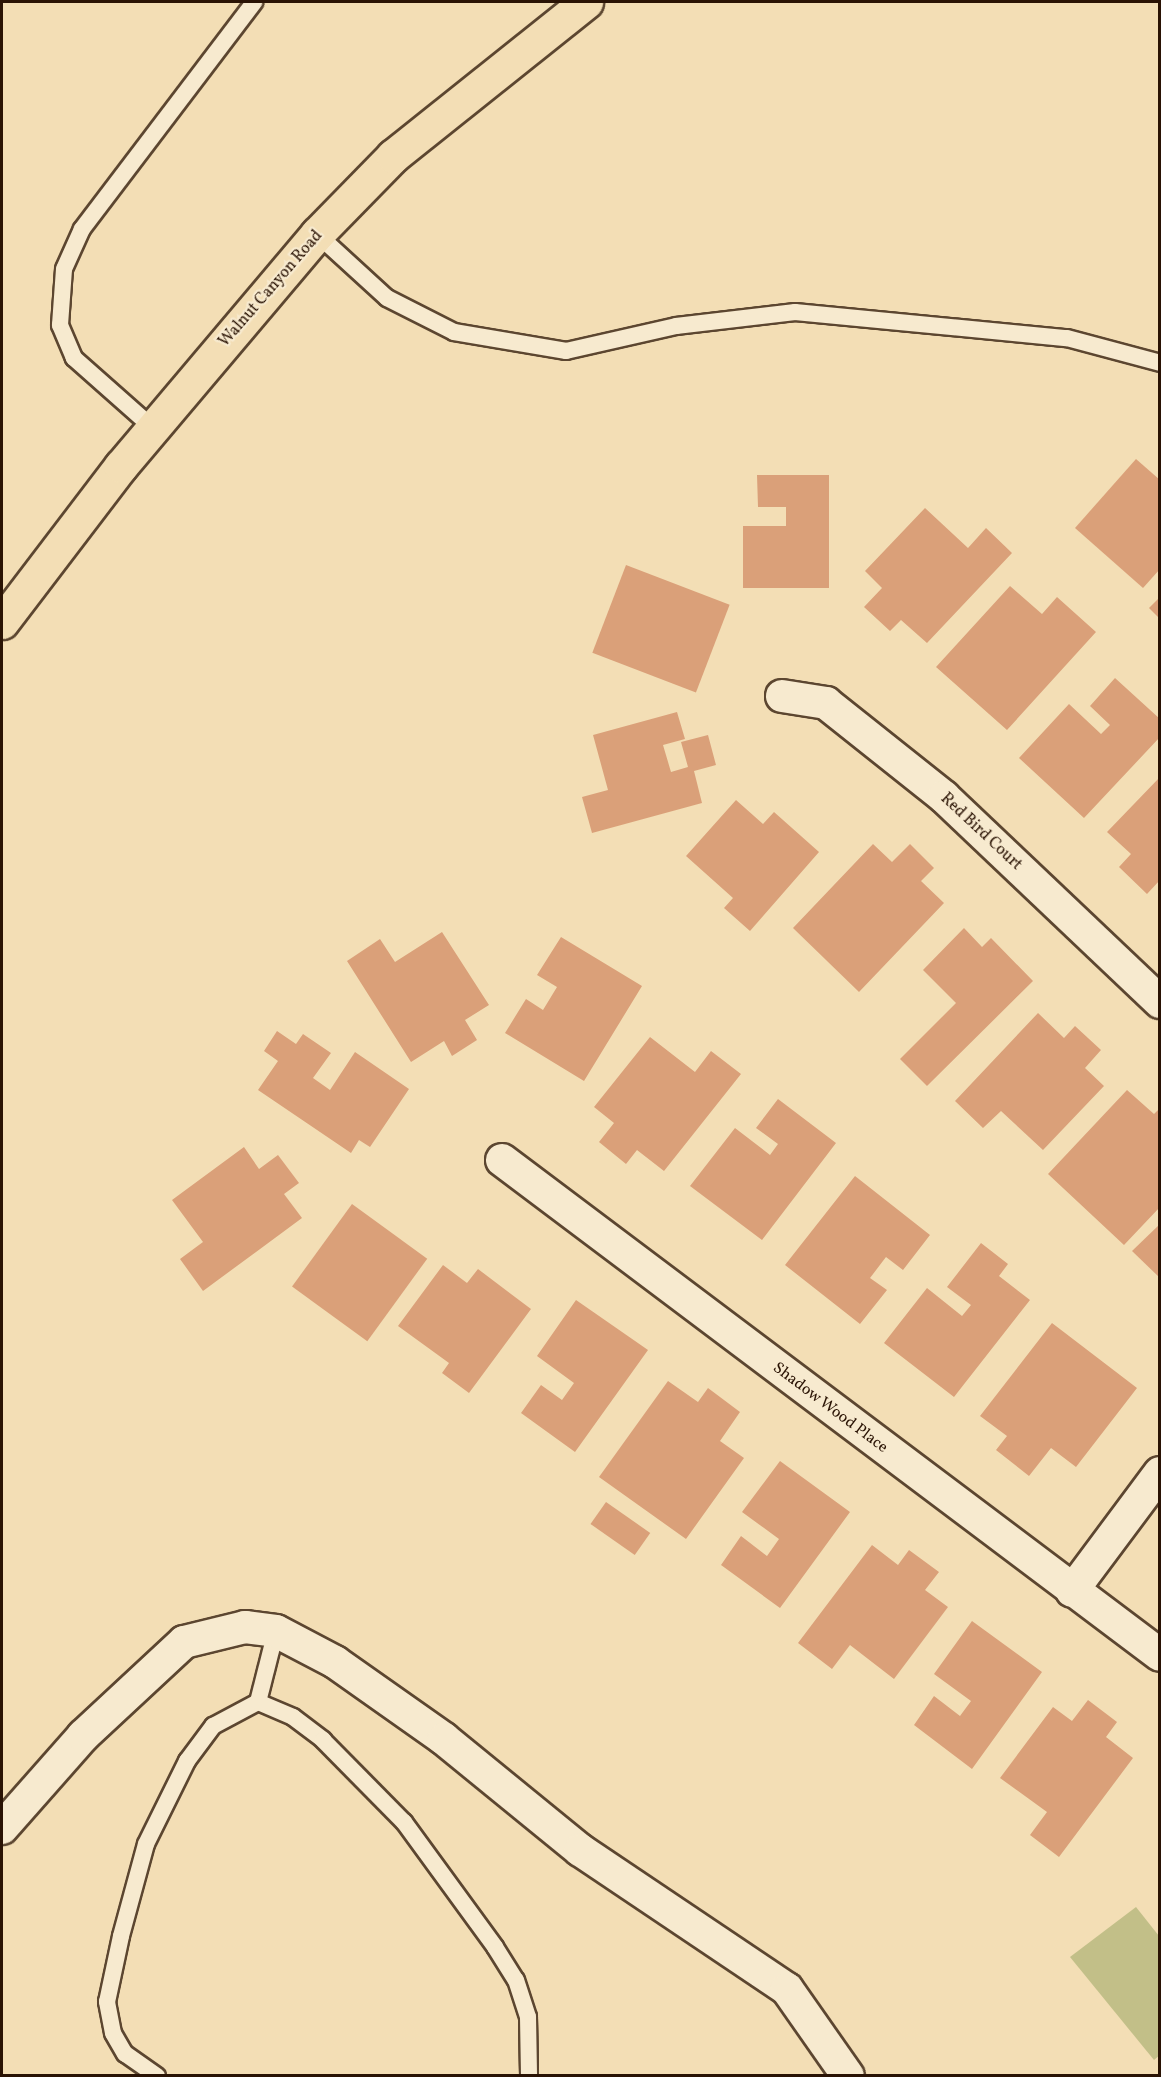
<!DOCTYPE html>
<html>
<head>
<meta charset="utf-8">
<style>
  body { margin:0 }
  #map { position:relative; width:1161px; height:2077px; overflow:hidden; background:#f3deb5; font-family:Vollkorn,serif }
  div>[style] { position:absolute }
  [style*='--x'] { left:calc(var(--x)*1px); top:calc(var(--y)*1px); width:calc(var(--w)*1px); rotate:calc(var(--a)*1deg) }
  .green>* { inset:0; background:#c2bf88 }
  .building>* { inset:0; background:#daa079; transform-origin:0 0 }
  .roads { filter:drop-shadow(2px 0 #5c4630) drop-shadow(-2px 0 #5c4630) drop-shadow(0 2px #5c4630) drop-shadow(0 -2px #5c4630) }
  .service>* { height:16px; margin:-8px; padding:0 8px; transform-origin:8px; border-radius:8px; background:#f7eacf }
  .minor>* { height:32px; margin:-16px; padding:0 16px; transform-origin:16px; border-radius:16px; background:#f7eacf }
  .primary>* { height:33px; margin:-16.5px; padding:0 16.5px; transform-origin:16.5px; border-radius:16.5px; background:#f3deb5 }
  span { translate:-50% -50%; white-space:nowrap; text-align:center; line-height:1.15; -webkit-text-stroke:4.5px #f7eacf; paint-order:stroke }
  .street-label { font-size:16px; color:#2a1304 }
  .frame { position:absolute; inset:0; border:3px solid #2a1304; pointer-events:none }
</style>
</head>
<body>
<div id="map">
  <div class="green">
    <div style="clip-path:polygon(1136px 1907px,1159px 1936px,1160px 2055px,1154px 2060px,1070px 1957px)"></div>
  </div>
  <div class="building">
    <div style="clip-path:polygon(1136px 459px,1160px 480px,1160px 569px,1143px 588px,1075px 528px)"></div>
    <div style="clip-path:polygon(757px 475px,829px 475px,829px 588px,743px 588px,743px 526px,786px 526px,786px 507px,758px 507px)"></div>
    <div style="clip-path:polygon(925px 508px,968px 548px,986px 528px,1012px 553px,927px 643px,901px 620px,890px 631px,864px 607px,882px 588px,865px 571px)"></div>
    <div style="left:626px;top:565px;width:111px;height:94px;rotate:21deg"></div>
    <div style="clip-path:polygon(1010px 586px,1042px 614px,1057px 597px,1096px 632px,1007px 730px,936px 667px)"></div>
    <div style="clip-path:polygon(1160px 597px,1160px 619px,1149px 608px)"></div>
    <div style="clip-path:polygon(1115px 678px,1160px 719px,1160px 737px,1084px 818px,1019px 758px,1069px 704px,1101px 734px,1110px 725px,1090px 706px)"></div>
    <div style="clip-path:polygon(677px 712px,685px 739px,663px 745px,671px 772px,688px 767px,681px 742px,708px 735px,716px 765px,694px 771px,702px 803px,592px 833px,582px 797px,608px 790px,593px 735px)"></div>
    <div style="clip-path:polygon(1160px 777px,1160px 880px,1147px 894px,1119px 867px,1131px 854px,1107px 832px)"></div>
    <div style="clip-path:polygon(736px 800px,763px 824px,774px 812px,819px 852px,750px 931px,724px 908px,733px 898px,686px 856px)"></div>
    <div style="clip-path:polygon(873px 844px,892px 862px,910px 844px,934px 868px,921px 881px,944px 903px,859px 992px,793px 928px)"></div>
    <div style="clip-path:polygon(964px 928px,982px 947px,991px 938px,1033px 981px,927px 1086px,900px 1059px,956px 1003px,923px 970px)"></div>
    <div style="clip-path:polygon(442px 932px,489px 1005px,465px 1020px,477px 1040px,452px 1056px,444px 1041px,411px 1062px,347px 961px,380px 939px,395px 962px)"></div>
    <div style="clip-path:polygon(561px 937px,642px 986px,584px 1081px,505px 1033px,526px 999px,543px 1010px,557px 987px,537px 975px)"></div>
    <div style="clip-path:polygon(1038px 1013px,1064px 1038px,1075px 1026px,1101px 1050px,1085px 1068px,1104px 1086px,1043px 1150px,1001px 1111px,983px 1128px,955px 1101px)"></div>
    <div style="clip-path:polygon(277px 1031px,296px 1044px,303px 1034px,331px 1053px,313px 1078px,330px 1090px,355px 1052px,409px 1089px,370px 1147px,359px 1140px,351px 1153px,258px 1090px,278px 1061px,264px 1051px)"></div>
    <div style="clip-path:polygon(650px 1037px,695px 1072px,711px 1051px,741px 1074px,664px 1171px,637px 1150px,626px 1164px,599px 1142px,614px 1123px,594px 1107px)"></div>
    <div style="clip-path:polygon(1127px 1090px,1154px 1114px,1160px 1108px,1160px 1207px,1124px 1245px,1048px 1174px)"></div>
    <div style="clip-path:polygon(778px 1099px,836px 1143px,762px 1240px,690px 1186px,735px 1128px,770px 1155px,778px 1144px,756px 1128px)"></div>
    <div style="clip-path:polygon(244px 1147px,259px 1169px,278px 1155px,299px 1183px,284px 1194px,302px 1218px,203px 1291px,180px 1259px,203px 1242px,172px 1200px)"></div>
    <div style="clip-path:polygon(855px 1176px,930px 1235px,903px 1270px,886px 1257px,870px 1278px,887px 1290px,860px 1324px,785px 1265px)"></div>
    <div style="left:352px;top:1204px;width:93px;height:102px;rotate:36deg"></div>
    <div style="clip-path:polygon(1160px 1224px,1160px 1278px,1132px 1251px)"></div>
    <div style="clip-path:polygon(981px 1243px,1008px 1264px,999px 1276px,1030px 1300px,954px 1397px,884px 1343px,927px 1288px,962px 1316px,971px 1305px,947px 1287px)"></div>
    <div style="clip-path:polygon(443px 1265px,467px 1283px,478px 1269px,531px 1309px,469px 1393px,442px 1373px,449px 1363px,398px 1326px)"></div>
    <div style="clip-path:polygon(576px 1300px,648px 1350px,575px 1452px,521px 1413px,541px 1385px,562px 1400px,574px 1383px,537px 1356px)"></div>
    <div style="clip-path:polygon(1052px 1323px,1137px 1388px,1076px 1467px,1051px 1448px,1029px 1476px,996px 1450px,1007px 1436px,980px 1416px)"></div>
    <div style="clip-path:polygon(668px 1381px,698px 1402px,708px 1388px,740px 1412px,720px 1441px,744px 1458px,686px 1539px,599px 1477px)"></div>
    <div style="clip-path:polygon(780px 1461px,850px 1512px,780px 1608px,721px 1565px,741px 1536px,767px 1556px,779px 1539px,742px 1512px)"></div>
    <div style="left:606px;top:1502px;width:54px;height:27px;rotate:35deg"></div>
    <div style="clip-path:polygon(872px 1545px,898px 1565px,909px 1550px,939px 1572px,925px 1590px,948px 1607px,894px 1679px,850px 1645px,832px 1669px,798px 1643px)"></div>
    <div style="clip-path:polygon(972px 1621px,1042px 1672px,972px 1769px,914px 1725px,934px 1696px,960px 1716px,971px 1701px,934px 1674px)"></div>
    <div style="clip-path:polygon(1088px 1700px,1117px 1722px,1106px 1737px,1133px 1758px,1059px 1857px,1030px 1835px,1047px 1812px,1000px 1778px,1053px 1707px,1072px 1721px)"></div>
  </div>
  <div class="roads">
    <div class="service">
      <div style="--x:317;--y:234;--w:95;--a:42.4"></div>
      <div style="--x:387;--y:298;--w:75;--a:26.9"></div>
      <div style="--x:454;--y:332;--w:114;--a:9.6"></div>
      <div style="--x:566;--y:351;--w:113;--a:-12.8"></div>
      <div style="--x:676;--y:326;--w:120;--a:-6.7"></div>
      <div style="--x:795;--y:312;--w:273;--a:5.5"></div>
      <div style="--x:1067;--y:338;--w:96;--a:15"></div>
      <div style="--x:153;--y:428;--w:106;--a:-138.5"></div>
      <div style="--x:74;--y:358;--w:36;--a:-113"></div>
      <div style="--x:60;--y:325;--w:56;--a:-85.9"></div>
      <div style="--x:64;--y:269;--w:44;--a:-65.8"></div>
      <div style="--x:82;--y:229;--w:285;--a:-52.8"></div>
      <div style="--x:258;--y:1702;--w:73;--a:-75.8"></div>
      <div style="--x:157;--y:2076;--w:39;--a:-145"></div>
      <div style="--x:125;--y:2054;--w:24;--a:-120"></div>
      <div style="--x:113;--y:2033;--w:32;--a:-101"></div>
      <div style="--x:107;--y:2002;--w:67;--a:-78"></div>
      <div style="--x:121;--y:1936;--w:95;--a:-74.8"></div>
      <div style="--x:146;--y:1844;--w:93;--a:-63.7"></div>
      <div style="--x:187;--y:1761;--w:44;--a:-53.4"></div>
      <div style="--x:213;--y:1726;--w:51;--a:-28.1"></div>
      <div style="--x:258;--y:1702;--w:38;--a:23"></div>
      <div style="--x:293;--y:1717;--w:38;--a:37"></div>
      <div style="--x:323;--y:1740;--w:115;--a:45.4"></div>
      <div style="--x:404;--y:1822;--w:155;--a:53.9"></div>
      <div style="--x:495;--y:1947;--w:39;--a:58"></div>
      <div style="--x:516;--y:1980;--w:39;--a:72"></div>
      <div style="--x:528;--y:2017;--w:59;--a:89"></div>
    </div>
    <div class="minor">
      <div style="--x:782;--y:696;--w:45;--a:9"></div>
      <div style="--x:826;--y:703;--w:151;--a:38.5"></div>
      <div style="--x:944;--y:797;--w:298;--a:43.5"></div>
      <div style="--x:502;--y:1160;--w:823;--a:36.95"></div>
      <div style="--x:1072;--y:1591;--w:147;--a:-53.3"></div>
      <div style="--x:2;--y:1828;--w:123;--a:-48.6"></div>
      <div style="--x:83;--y:1736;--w:138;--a:-42.9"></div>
      <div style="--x:184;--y:1642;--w:63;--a:-13.8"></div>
      <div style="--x:245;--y:1627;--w:31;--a:7"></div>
      <div style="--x:276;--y:1631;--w:67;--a:27.7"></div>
      <div style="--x:335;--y:1662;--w:133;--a:35.2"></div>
      <div style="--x:444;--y:1739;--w:176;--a:39.2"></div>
      <div style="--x:580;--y:1850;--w:249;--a:33.9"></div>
      <div style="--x:787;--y:1989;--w:106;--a:55"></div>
    </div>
    <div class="primary">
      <div style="--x:2;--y:622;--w:196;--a:-52.7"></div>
      <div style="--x:121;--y:466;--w:304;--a:-49.8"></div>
      <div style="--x:317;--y:234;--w:109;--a:-45.7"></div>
      <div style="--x:393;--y:156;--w:247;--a:-38.6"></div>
    </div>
  </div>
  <div class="street-label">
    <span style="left:271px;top:289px;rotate:-49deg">Walnut Canyon Road</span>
    <span style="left:981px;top:832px;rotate:43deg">Red Bird Court</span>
    <span style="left:830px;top:1408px;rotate:37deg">Shadow Wood Place</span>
  </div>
  <div class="frame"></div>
</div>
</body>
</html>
